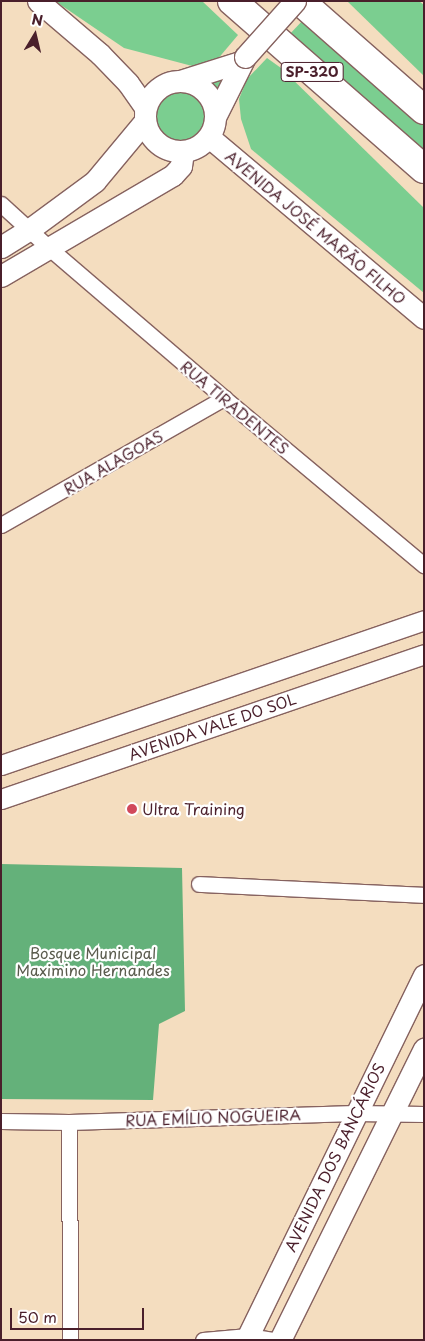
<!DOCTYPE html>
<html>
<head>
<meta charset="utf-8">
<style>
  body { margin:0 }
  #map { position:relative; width:425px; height:1341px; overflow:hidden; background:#f4ddbf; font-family:"Playpen Sans",sans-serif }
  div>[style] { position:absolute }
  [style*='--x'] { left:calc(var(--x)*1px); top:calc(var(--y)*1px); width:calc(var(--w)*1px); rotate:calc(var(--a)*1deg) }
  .green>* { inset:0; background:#7bce90 }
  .round { border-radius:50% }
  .forest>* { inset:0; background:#64b17a }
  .roads { filter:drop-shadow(1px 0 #86625f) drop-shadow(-1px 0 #86625f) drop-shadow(0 1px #86625f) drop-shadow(0 -1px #86625f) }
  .minor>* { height:15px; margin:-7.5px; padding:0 7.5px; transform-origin:7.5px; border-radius:7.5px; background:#fff }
  .tertiary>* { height:19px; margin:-9.5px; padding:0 9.5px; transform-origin:9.5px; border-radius:9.5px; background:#fff }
  .secondary>* { height:21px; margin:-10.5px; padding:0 10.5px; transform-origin:10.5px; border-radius:10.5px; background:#fff }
  .secondary>.ring { margin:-10.5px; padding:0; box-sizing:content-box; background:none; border:21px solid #fff; border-radius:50% }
  .motorway>* { height:28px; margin:-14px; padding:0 14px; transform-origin:14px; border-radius:14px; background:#fff }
  .bridges { filter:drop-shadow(1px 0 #86625f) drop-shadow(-1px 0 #86625f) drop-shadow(0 1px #86625f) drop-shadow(0 -1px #86625f) }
  .secondary-bridge>* { height:21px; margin:-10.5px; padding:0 10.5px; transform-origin:10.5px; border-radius:10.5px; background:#fff }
  .dots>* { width:14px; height:14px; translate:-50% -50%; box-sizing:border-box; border:2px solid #fff; border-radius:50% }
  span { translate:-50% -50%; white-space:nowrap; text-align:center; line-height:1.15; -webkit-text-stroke:4.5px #fff; paint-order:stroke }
  .shield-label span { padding:1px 4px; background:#fff; border:1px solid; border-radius:4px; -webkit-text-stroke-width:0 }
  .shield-label { font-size:14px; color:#4a1f2b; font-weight:700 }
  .street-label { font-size:15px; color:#4a1f2b }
  .poi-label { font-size:15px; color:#4a1f2b }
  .left { translate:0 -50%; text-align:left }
  .park-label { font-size:15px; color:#5b5c4e }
  .frame { position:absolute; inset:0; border:2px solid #4a1f2b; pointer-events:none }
  .north { position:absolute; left:10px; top:10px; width:50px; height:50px; -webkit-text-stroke:4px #fff; paint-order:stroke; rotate:9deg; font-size:14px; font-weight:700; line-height:20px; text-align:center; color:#4a1f2b }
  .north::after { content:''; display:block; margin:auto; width:18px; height:22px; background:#4a1f2b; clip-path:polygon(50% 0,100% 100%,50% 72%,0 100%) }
  .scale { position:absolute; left:10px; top:1308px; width:134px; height:22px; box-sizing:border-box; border:2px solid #4a1f2b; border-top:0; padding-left:6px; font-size:15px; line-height:18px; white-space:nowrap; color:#4a1f2b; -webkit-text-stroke:4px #fff; paint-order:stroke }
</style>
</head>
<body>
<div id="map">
  <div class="green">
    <div style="clip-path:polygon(55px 1px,202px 1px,238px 35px,211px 67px,196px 67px,124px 48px)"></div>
    <div style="clip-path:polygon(347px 1px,419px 1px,424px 5px,424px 76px)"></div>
    <div style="clip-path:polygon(305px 18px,424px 121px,424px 155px,287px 37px)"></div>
    <div style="clip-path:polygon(267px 58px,281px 68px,424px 208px,424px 293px,251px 149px,241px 119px,239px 99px,247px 79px)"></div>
    <div style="clip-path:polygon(236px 67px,215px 102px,202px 86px,192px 82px)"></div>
    <div class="round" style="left:149px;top:84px;width:62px;height:62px"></div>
  </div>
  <div class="forest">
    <div style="clip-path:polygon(1px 864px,182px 868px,185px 1011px,159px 1024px,153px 1100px,1px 1099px)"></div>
  </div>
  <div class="roads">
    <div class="minor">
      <div style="--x:1;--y:204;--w:64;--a:42.5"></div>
      <div style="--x:48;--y:247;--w:232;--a:40.6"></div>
      <div style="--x:224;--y:398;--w:261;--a:39.9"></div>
      <div style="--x:1;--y:525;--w:257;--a:-29.7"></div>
      <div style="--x:199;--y:884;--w:225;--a:2.8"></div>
      <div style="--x:1;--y:1121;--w:68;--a:0.8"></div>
      <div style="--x:69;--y:1122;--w:286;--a:-1.8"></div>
      <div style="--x:355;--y:1113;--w:69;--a:0.8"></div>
      <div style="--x:69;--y:1122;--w:218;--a:89.7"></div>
      <div style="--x:203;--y:1340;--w:45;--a:-5.1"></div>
      <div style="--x:248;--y:1336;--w:25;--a:9"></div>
    </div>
    <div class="tertiary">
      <div style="--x:1;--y:765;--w:447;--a:-18.9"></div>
      <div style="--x:1;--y:799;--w:447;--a:-18.9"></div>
    </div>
    <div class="secondary">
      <div style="--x:38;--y:1;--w:82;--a:40.5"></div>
      <div style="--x:100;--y:54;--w:40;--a:46"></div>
      <div style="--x:128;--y:83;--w:29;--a:55"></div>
      <div style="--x:145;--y:107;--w:3;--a:90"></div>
      <div class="ring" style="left:145px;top:81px;width:49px;height:49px"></div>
      <div style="--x:180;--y:81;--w:63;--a:-17.6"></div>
      <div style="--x:216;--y:115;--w:65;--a:-63.4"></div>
      <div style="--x:209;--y:137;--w:281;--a:40.1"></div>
      <div style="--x:1;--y:247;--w:34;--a:-32"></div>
      <div style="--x:30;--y:229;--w:81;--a:-36.4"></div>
      <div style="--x:95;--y:181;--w:78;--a:-50.2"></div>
      <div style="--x:1;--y:276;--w:199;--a:-30.4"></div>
      <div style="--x:173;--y:175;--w:12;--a:-48"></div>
      <div style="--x:181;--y:166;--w:15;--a:-82"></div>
      <div style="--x:246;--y:1340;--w:406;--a:-64"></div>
      <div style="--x:280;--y:1340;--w:325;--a:-63.7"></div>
    </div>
    <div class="motorway">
      <div style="--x:232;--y:1;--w:255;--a:41.2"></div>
      <div style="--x:300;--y:1;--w:165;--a:41.3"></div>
    </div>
  </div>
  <div class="bridges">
    <div class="secondary-bridge">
      <div style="--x:245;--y:57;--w:75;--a:-48.2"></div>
    </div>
  </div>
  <div class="dots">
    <div style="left:132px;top:809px;background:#d1495b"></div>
  </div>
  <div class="shield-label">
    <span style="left:312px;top:72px">SP-320</span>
  </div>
  <div class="street-label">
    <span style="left:316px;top:227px;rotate:40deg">AVENIDA JOSÉ MARÃO FILHO</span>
    <span style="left:235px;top:407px;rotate:40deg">RUA TIRADENTES</span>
    <span style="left:113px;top:462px;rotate:-30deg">RUA ALAGOAS</span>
    <span style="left:212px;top:726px;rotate:-19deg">AVENIDA VALE DO SOL</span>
    <span style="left:213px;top:1117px;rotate:-2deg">RUA EMÍLIO NOGUEIRA</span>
    <span style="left:334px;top:1157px;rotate:-64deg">AVENIDA DOS BANCÁRIOS</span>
  </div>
  <div class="poi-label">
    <span class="left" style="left:142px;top:809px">Ultra Training</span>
  </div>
  <div class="park-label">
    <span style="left:93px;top:961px">Bosque Municipal<br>Maximino Hernandes</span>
  </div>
  <div class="frame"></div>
  <div class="north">N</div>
  <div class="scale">50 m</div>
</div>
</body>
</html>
